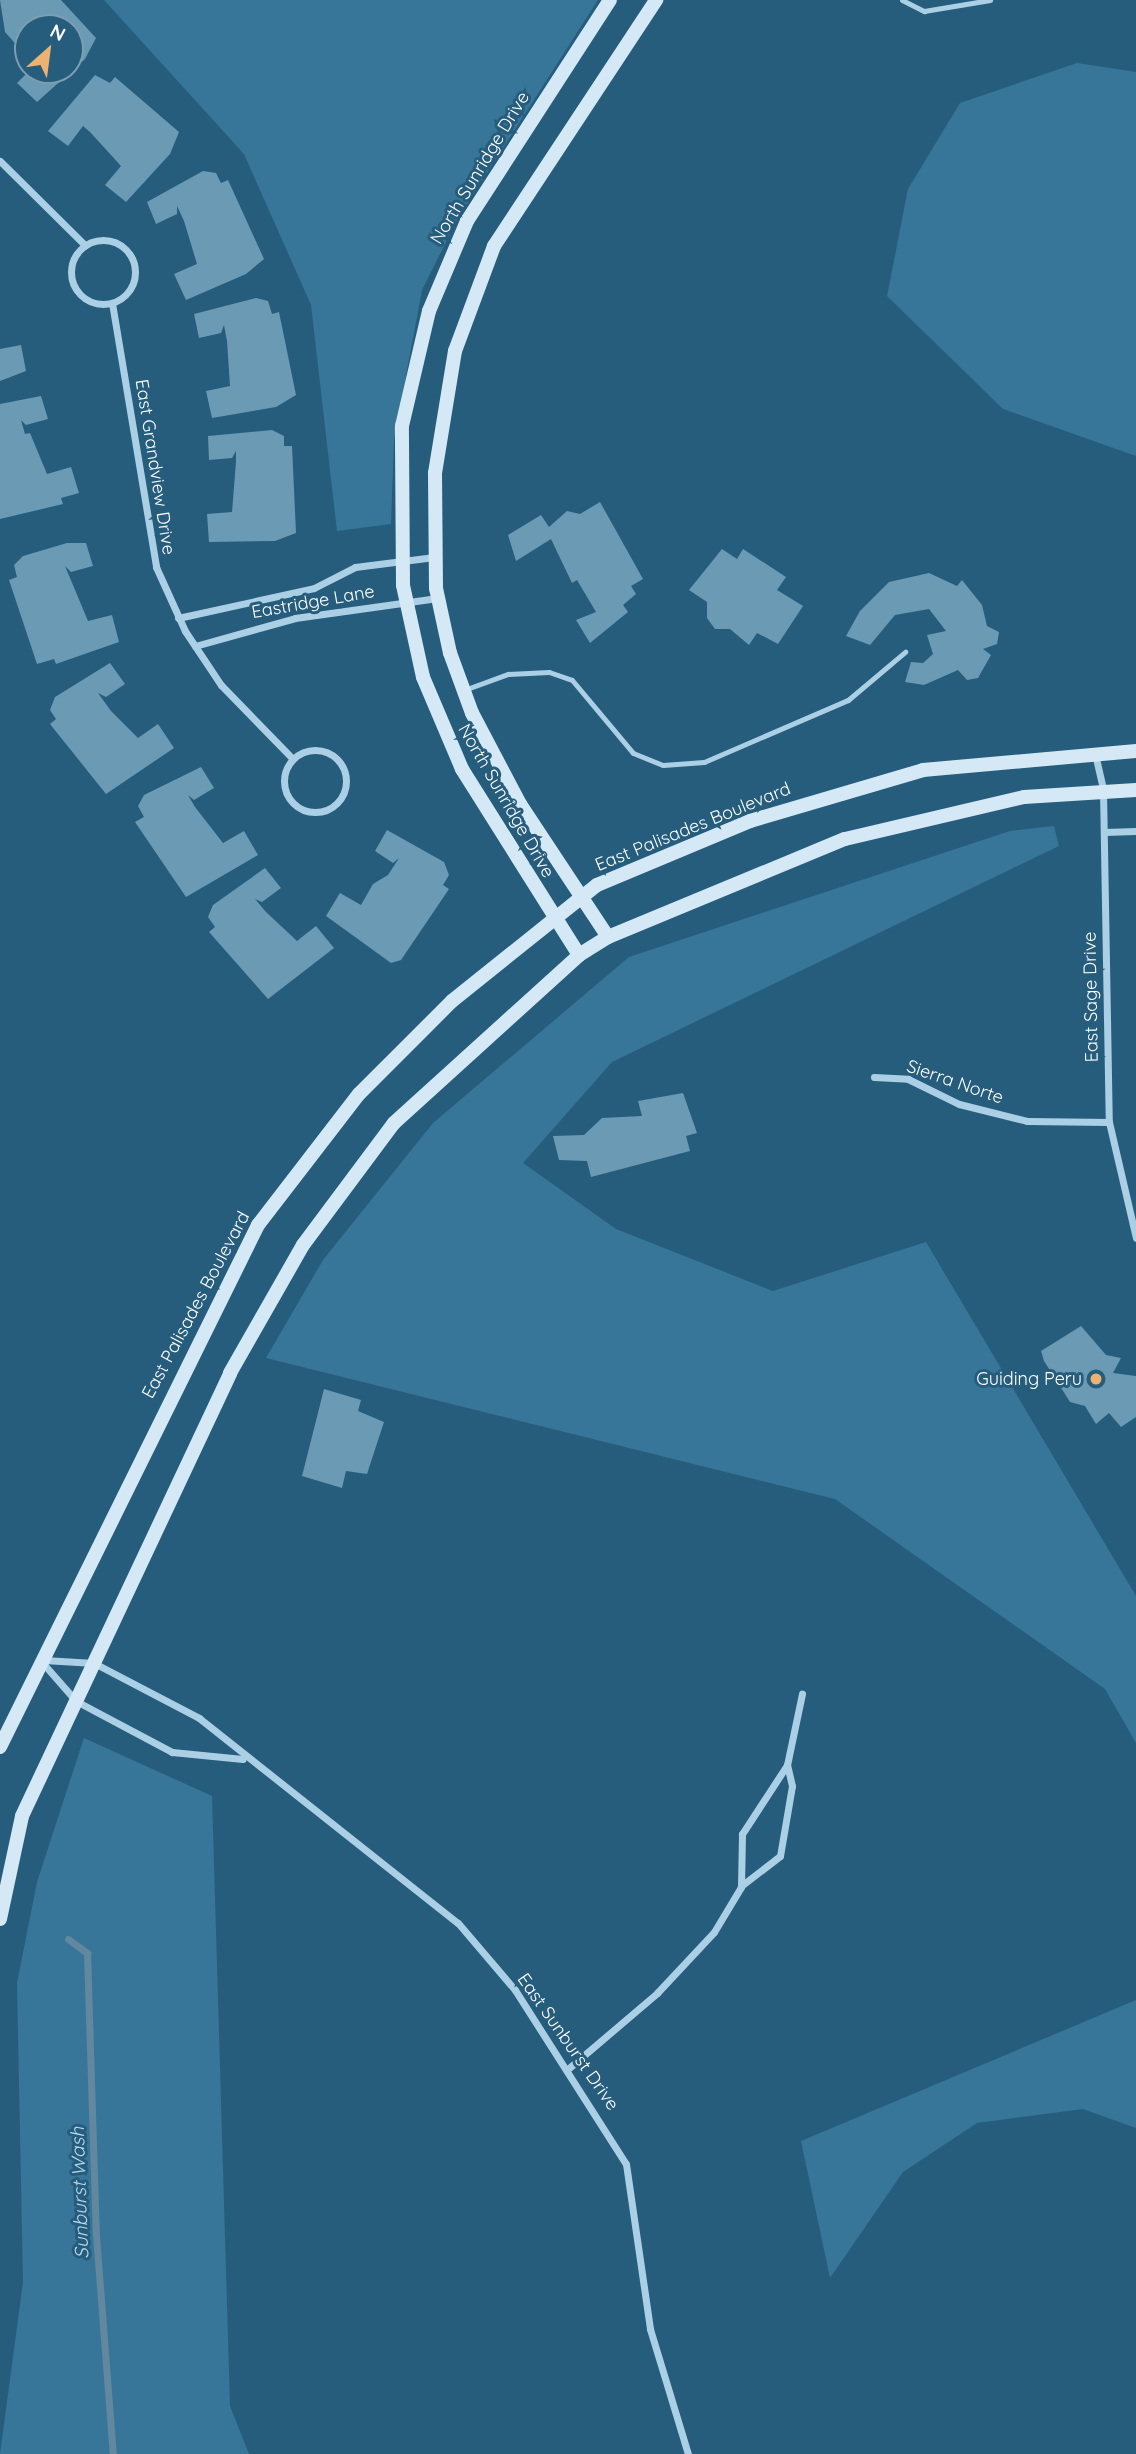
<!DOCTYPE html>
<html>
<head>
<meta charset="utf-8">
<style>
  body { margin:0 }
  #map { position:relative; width:1136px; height:2454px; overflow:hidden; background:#265d7d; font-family:Quicksand,sans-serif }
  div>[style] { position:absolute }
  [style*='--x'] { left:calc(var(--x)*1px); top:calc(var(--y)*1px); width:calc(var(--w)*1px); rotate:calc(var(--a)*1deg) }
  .green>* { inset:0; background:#377698 }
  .stream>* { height:7px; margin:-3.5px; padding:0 3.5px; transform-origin:3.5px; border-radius:3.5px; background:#62889f }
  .building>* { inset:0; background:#6b9ab4 }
  .lane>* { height:5px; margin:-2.5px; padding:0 2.5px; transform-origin:2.5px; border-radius:2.5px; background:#abd0e5 }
  .street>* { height:7px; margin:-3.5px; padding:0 3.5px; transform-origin:3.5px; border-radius:3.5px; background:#abd0e5 }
  .street>.ring { margin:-3.5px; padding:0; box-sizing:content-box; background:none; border:7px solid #abd0e5; border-radius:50% }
  .secondary>* { height:14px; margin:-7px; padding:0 7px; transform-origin:7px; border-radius:7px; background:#d4e9f5 }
  .dots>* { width:19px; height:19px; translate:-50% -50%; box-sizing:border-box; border:4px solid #265d7d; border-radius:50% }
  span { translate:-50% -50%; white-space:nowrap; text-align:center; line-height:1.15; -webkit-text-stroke:6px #265d7d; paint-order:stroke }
  .street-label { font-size:18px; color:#fff }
  .poi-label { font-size:18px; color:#fff }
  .right { translate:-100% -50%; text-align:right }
  .water-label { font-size:19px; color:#b7daed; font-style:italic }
  .north { position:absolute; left:14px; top:14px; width:70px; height:70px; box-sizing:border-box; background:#265d7d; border:2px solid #7d9eb1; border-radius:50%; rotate:28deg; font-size:19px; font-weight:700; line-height:28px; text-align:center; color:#fff }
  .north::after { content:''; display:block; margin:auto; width:24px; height:32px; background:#edb271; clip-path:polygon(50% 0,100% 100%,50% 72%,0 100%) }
</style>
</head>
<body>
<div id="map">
  <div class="green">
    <div style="clip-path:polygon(104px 0,598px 0,458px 218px,422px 290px,394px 440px,391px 524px,337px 531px,311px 305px,244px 154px)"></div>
    <div style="clip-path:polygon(1077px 63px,1136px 72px,1136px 456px,1003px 409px,887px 296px,908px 189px,960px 103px)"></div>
    <div style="clip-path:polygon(1054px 826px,1059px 846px,612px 1062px,523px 1163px,616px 1229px,773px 1291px,926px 1242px,1136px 1596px,1136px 1743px,1105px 1689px,835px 1499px,266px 1358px,323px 1260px,433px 1123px,629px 957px,1010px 831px)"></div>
    <div style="clip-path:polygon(84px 1738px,212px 1796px,230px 2406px,249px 2454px,0 2454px,23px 2282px,17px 1983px,37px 1882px)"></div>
    <div style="clip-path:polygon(1136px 2000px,1136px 2128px,1083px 2109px,977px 2123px,903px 2172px,830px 2278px,801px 2141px)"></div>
  </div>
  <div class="stream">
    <div style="--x:68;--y:1939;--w:24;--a:36"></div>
    <div style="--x:87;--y:1953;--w:282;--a:88.2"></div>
    <div style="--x:96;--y:2235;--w:220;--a:85.6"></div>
  </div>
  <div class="building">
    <div style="clip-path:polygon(0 0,61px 0,96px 38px,85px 59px,37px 102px,17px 83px,30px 70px,70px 70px,70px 28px,28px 28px,28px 58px,5px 32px)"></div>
    <div style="clip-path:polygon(95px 75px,110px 83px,115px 77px,179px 132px,170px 154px,126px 202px,105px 185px,121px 166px,90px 132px,83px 126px,68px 146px,48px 131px)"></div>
    <div style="clip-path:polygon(203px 171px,216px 173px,221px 183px,228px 180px,264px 259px,246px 274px,186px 300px,174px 274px,197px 264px,184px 221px,177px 206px,177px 214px,156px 224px,147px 202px)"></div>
    <div style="clip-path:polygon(256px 298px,268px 301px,272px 314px,279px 312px,296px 395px,276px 407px,212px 418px,206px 391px,230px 386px,227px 341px,224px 325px,221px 333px,199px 338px,194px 314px)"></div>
    <div style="clip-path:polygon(21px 345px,26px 371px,0 381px,0 349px)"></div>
    <div style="clip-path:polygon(41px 396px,48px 419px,26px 425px,21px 420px,25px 434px,30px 433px,47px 474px,71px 467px,79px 493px,61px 498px,63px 504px,0 519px,0 404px)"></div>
    <div style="clip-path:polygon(272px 430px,284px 436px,284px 446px,292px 446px,296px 533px,275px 541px,209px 542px,207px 514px,232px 512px,236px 462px,236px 451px,232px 458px,209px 460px,208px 436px)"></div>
    <div style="clip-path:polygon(600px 502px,643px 579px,631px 586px,636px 594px,623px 605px,628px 612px,590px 643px,576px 620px,596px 612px,577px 580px,572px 583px,551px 539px,516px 561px,508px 535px,541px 515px,549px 527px,567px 511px,580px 514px)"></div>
    <div style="clip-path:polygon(67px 543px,86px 543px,93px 566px,71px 572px,65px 566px,88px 621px,112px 615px,119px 642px,56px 664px,54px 659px,37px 664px,9px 580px,17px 577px,14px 565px,23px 556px)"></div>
    <div style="clip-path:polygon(722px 549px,737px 559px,743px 549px,786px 577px,777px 590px,803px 606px,778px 644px,757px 633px,749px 645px,730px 629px,715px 629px,707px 618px,707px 602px,689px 590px)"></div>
    <div style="clip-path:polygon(929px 573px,957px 586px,962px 580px,982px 605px,987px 626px,999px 632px,997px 644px,983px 649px,991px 655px,978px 678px,967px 680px,958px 670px,924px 685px,905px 682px,911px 662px,923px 663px,933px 654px,927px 635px,946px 631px,929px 609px,895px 615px,870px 645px,846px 636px,860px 611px,889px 582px)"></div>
    <div style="clip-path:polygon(110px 663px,125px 684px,106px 697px,98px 693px,111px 711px,138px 738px,158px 724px,174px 748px,106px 794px,50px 724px,56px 719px,50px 710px,55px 697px)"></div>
    <div style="clip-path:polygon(201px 767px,214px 788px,194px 800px,188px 795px,195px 807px,223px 843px,244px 831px,258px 855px,186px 897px,135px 822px,144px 817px,138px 806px,144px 795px)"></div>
    <div style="clip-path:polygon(387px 830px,444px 862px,449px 875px,443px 885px,449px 889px,401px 960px,391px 963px,326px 916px,340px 893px,361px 905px,373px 884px,388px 875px,399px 858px,393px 863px,375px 851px)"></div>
    <div style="clip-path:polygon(265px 868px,281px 888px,262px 902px,255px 899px,266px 912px,297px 941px,316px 926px,334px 948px,268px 999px,209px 932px,215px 927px,208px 917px,213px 905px)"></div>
    <div style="clip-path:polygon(683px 1093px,697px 1133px,686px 1136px,690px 1151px,591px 1177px,587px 1161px,559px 1160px,553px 1136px,584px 1135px,602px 1118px,642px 1116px,638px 1101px)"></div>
    <div style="clip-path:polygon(1081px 1326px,1106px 1355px,1121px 1358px,1113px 1373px,1136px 1376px,1136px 1417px,1121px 1427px,1109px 1413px,1096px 1424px,1085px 1406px,1070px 1402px,1044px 1361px,1041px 1351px)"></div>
    <div style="clip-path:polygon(324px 1389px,361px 1400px,358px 1411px,384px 1422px,367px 1474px,346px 1471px,342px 1488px,302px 1476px)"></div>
  </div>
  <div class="lane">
    <div style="--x:902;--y:0;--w:25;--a:27"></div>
    <div style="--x:924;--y:11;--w:67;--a:-9.5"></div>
    <div style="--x:464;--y:690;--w:47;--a:-20"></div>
    <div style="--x:508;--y:674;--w:41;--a:-2.8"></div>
    <div style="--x:549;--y:672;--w:24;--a:19"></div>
    <div style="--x:572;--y:680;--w:95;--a:50.1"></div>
    <div style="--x:633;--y:753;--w:32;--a:22"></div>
    <div style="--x:663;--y:765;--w:41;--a:-4.2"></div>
    <div style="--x:704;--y:762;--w:157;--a:-23.3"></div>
    <div style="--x:848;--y:700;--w:75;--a:-40.1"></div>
  </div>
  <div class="street">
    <div style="--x:0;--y:161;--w:120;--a:44.7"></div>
    <div class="ring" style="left:71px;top:240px;width:57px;height:57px"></div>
    <div style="--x:112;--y:303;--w:268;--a:80.5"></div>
    <div style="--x:156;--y:567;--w:70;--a:65.6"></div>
    <div style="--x:185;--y:631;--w:65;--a:56.3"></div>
    <div style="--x:221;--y:685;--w:103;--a:45.8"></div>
    <div style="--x:178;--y:618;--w:139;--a:-12.4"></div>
    <div style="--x:314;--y:588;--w:46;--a:-27.1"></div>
    <div style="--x:355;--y:567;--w:80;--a:-7.2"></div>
    <div style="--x:195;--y:646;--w:104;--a:-15.6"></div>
    <div style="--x:295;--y:618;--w:144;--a:-8"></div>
    <div class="ring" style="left:284px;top:750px;width:55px;height:55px"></div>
    <div style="--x:1095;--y:754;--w:37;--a:77"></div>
    <div style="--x:1103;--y:790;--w:332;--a:89"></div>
    <div style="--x:1109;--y:1122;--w:119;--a:76.9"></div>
    <div style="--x:1104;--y:832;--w:32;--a:-2"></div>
    <div style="--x:874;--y:1077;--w:34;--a:3"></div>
    <div style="--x:908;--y:1079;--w:57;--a:26.1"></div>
    <div style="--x:959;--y:1104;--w:70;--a:14"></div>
    <div style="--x:1027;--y:1121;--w:82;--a:0.7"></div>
    <div style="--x:44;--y:1660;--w:50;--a:3.4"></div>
    <div style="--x:94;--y:1663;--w:119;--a:27.6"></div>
    <div style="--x:199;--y:1718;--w:330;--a:38.4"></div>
    <div style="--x:458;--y:1923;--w:88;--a:49.6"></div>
    <div style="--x:515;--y:1990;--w:206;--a:57.5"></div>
    <div style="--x:626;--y:2164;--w:167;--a:81.7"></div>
    <div style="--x:650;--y:2329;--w:131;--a:73.1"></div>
    <div style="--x:41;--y:1661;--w:53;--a:48.8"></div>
    <div style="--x:76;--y:1701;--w:109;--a:28"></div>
    <div style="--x:172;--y:1752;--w:71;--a:5.6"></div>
    <div style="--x:741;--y:1886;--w:49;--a:-37.6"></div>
    <div style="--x:780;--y:1856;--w:71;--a:-80.3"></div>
    <div style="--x:792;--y:1786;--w:22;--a:-103"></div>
    <div style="--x:787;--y:1765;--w:73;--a:-78.1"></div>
    <div style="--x:569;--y:2068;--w:116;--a:-40.4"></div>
    <div style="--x:657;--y:1993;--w:83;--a:-46.9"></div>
    <div style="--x:714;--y:1932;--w:52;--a:-59"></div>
    <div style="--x:741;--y:1887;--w:53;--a:-88.9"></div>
    <div style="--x:742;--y:1834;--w:82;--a:-56.9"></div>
  </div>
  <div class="secondary">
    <div style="--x:608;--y:937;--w:159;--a:-123.5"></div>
    <div style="--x:520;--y:804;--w:103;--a:-117.8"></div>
    <div style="--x:472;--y:713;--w:64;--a:-110.1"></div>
    <div style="--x:450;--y:653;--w:66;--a:-102.2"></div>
    <div style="--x:436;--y:588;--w:115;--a:-90.5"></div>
    <div style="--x:435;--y:473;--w:124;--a:-80.7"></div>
    <div style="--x:455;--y:351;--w:112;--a:-69.6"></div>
    <div style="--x:494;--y:246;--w:295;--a:-56.6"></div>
    <div style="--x:579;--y:955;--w:220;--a:-122.2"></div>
    <div style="--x:462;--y:769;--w:100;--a:-113"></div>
    <div style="--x:423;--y:677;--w:94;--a:-102.3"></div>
    <div style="--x:403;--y:585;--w:159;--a:-90.4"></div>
    <div style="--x:402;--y:426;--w:118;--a:-76.8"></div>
    <div style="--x:429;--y:311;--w:98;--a:-67.1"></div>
    <div style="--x:467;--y:221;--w:263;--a:-57.1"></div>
    <div style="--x:0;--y:1747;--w:582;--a:-63.7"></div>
    <div style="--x:258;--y:1225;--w:165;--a:-52.4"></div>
    <div style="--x:359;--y:1094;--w:132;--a:-45"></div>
    <div style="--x:452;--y:1001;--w:186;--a:-38.7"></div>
    <div style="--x:597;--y:885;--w:166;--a:-22.7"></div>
    <div style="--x:750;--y:821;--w:180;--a:-16.4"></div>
    <div style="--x:923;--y:770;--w:214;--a:-5.1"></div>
    <div style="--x:0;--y:1919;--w:105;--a:-77.9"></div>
    <div style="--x:22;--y:1816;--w:489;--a:-64.8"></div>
    <div style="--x:230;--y:1373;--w:147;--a:-60.3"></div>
    <div style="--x:303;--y:1245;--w:152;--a:-53.3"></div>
    <div style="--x:394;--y:1123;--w:250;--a:-42.2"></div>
    <div style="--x:579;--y:955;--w:34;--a:-32"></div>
    <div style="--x:608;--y:937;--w:256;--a:-22.5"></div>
    <div style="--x:845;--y:839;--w:184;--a:-13.2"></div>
    <div style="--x:1024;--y:797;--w:112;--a:-3.6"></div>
  </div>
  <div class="dots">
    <div style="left:1096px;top:1379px;background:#edb271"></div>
  </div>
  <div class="street-label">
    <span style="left:480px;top:168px;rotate:-59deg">North Sunridge Drive</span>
    <span style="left:155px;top:467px;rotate:81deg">East Grandview Drive</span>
    <span style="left:313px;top:602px;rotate:-10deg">Eastridge Lane</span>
    <span style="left:506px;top:801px;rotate:60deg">North Sunridge Drive</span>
    <span style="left:693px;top:827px;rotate:-22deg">East Palisades Boulevard</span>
    <span style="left:1091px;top:997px;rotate:-91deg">East Sage Drive</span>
    <span style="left:955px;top:1082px;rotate:19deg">Sierra Norte</span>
    <span style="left:196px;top:1305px;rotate:-62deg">East Palisades Boulevard</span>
    <span style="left:568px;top:2042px;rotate:55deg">East Sunburst Drive</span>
  </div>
  <div class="poi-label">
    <span class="right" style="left:1082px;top:1379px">Guiding Peru</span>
  </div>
  <div class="water-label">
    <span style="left:80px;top:2193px;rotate:-92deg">Sunburst Wash</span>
  </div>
  <div class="north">N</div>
</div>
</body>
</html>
